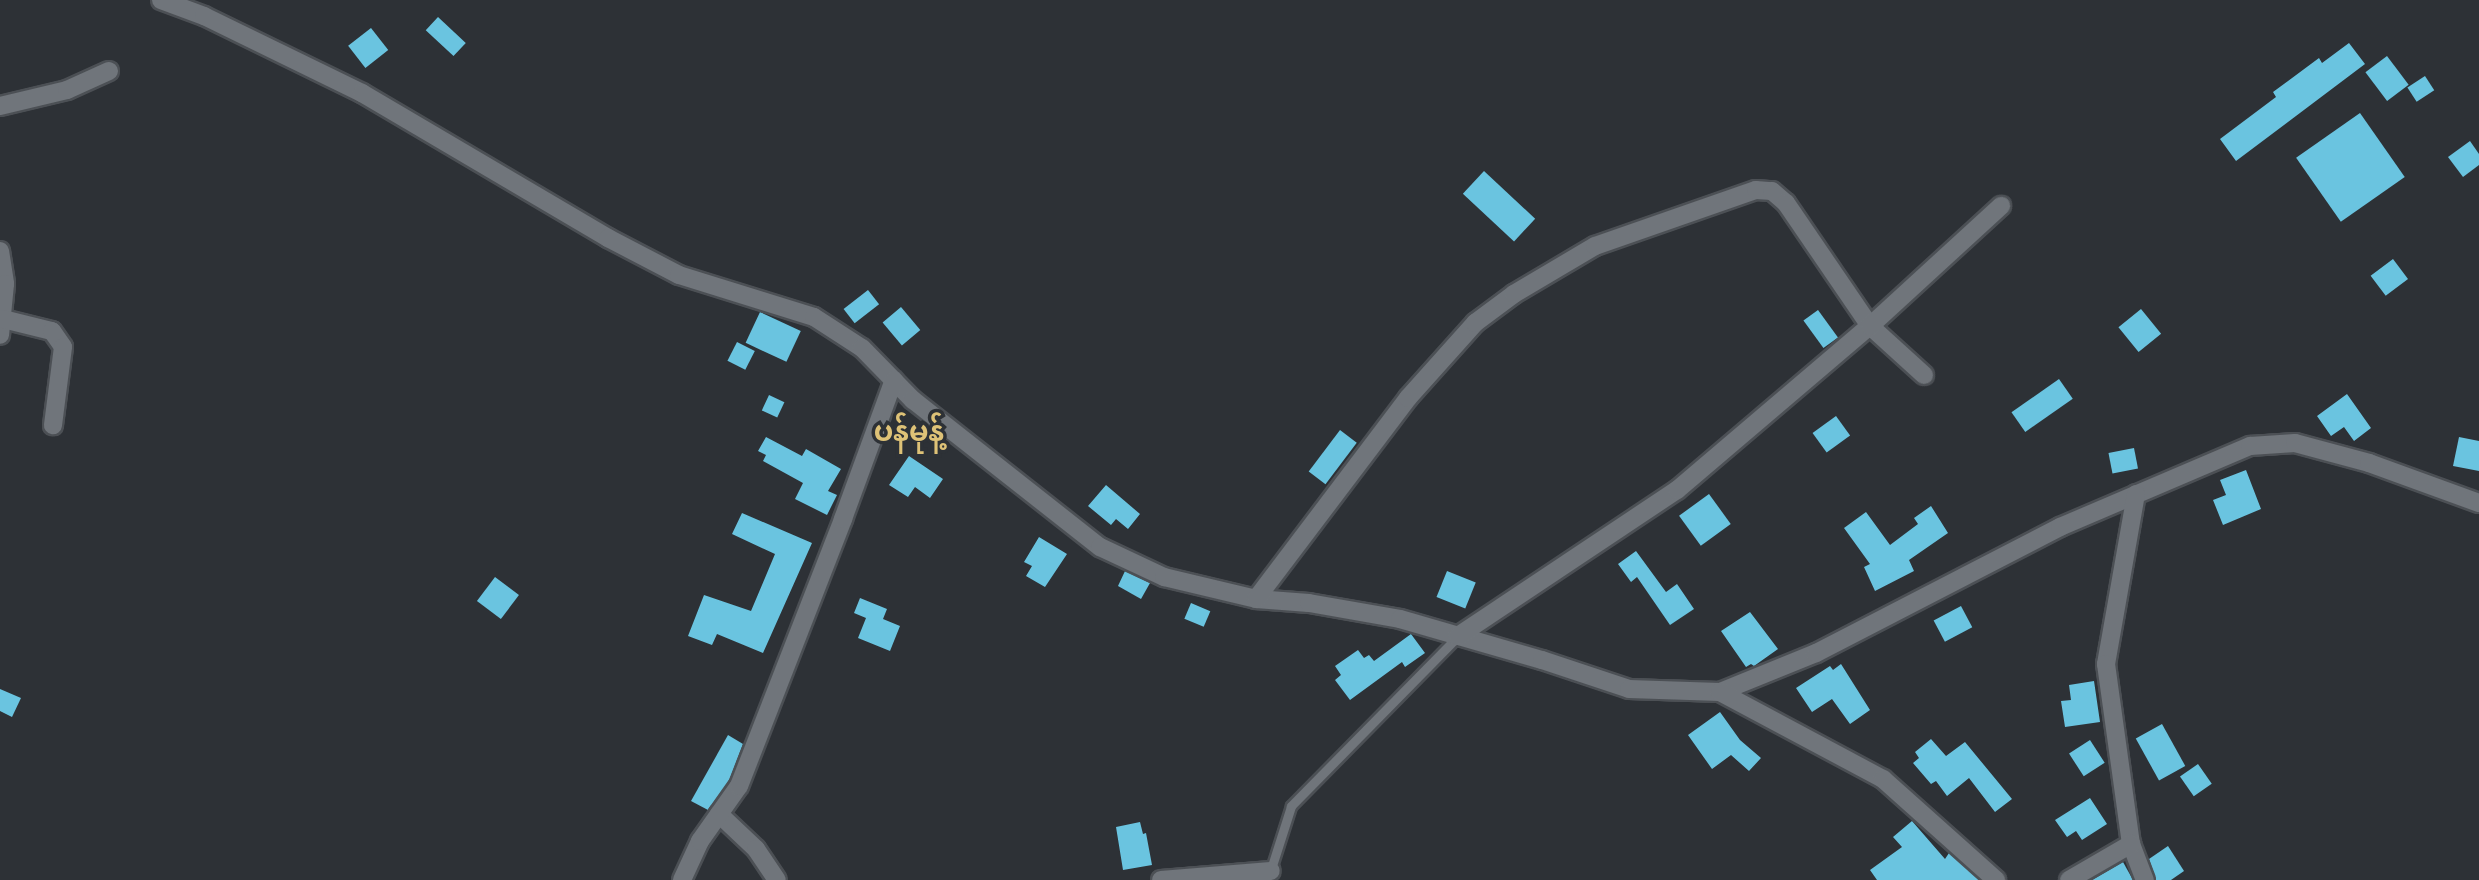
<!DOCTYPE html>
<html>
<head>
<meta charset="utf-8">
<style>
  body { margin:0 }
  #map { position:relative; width:2479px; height:880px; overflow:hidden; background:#2d3136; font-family:Literata,"Noto Sans Myanmar",serif }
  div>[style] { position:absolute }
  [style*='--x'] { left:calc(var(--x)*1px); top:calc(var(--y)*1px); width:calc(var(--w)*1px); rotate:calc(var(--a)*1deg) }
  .building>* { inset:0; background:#6ac4e0; transform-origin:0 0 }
  .roads { filter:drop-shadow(2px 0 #4c5055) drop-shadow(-2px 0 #4c5055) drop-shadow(0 2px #4c5055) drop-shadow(0 -2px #4c5055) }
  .lane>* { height:9px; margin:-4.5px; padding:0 4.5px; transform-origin:4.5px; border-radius:4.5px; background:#70757b }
  .street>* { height:18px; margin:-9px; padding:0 9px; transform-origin:9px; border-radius:9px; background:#70757b }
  span { translate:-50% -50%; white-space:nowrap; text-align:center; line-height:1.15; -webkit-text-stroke:7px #2d3136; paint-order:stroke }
  .quarter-label { font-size:28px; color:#dec277; font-weight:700 }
</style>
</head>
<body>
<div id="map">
  <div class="building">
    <div style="left:438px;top:17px;width:38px;height:18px;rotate:43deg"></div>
    <div style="left:371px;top:28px;width:28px;height:29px;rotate:52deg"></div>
    <div style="clip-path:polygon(2349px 43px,2365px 64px,2236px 161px,2220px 139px,2276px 97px,2273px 92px,2319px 58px,2322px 63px)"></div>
    <div style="left:2387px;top:56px;width:36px;height:27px;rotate:53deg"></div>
    <div style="left:2425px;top:76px;width:17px;height:21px;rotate:57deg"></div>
    <div style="left:2360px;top:113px;width:78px;height:78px;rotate:55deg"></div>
    <div style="clip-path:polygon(2470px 141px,2479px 154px,2479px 165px,2463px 177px,2448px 157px)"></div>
    <div style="left:1484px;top:171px;width:70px;height:31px;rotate:43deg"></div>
    <div style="left:2393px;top:259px;width:25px;height:28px;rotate:53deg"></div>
    <div style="left:868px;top:290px;width:18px;height:31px;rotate:52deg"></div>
    <div style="left:901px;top:307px;width:30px;height:24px;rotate:50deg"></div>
    <div style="left:2141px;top:309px;width:32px;height:29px;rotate:51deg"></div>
    <div style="left:1818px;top:310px;width:34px;height:18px;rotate:54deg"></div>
    <div style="left:760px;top:312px;width:45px;height:34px;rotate:25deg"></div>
    <div style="left:737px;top:342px;width:20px;height:21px;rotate:27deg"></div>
    <div style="left:2059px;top:379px;width:24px;height:58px;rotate:55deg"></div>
    <div style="clip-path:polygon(2347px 394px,2371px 428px,2354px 441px,2344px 427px,2331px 436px,2317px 416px)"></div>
    <div style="left:769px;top:395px;width:17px;height:17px;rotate:25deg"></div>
    <div style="left:1836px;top:416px;width:24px;height:29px;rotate:54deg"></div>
    <div style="left:1340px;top:430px;width:21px;height:52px;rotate:37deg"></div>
    <div style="clip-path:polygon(766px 437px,802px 456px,806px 449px,841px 469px,828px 491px,837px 495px,827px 515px,795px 499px,803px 483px,763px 461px,766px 455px,758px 451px)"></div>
    <div style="clip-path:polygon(2459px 437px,2479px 441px,2479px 471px,2453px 466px)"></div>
    <div style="left:2134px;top:448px;width:21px;height:26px;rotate:79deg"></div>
    <div style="clip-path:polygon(909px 456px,943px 479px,930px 498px,915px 487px,908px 497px,889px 485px)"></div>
    <div style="clip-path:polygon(2246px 470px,2261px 509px,2223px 525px,2213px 500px,2226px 495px,2220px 480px)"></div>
    <div style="clip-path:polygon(1106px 485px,1140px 514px,1128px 529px,1116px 519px,1111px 525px,1088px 506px)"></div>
    <div style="left:1709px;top:494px;width:37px;height:37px;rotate:54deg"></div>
    <div style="clip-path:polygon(1931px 506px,1948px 533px,1909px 560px,1914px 571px,1875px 591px,1864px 567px,1870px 564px,1844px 528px,1866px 512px,1890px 545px,1918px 524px,1914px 518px)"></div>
    <div style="clip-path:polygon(742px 513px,812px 543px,763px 653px,717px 634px,712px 645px,688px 636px,704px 595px,751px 611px,775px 554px,732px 534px)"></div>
    <div style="clip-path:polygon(1039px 537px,1067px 554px,1045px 587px,1026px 576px,1032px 566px,1024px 562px)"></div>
    <div style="clip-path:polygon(1636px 551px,1666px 592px,1677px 584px,1694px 609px,1670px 625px,1637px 577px,1631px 582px,1618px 564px)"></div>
    <div style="clip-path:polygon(1125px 571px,1150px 583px,1141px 599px,1118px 586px)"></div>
    <div style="left:1447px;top:571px;width:31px;height:28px;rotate:22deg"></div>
    <div style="left:495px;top:577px;width:30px;height:30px;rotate:37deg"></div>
    <div style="clip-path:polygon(860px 598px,887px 609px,883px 619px,900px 626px,890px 651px,858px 638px,866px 618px,854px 613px)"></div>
    <div style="left:1191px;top:603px;width:21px;height:17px;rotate:23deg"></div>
    <div style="left:1961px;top:606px;width:24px;height:31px;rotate:62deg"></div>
    <div style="clip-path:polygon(1750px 612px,1778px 649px,1754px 666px,1751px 664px,1746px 667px,1721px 631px)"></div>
    <div style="clip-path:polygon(1411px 634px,1425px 653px,1405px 667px,1402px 662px,1350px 700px,1335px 680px,1341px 675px,1335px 666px,1358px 650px,1364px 658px,1369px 655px,1374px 661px)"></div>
    <div style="clip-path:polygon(1841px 664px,1870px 710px,1850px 724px,1832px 699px,1812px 712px,1796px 688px,1830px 666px,1833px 670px)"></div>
    <div style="clip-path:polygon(2094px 681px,2100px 722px,2065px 727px,2061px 701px,2071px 700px,2069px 685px)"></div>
    <div style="clip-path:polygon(0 689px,21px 698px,12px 717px,0 711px)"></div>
    <div style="clip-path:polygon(1720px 712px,1740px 740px,1761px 758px,1749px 771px,1731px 755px,1712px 769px,1688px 735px)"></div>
    <div style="left:2162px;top:724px;width:48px;height:30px;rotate:61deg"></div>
    <div style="clip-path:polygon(728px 735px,743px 744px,729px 781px,708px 810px,691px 801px)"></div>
    <div style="clip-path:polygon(1931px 739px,1946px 756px,1965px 742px,2012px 799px,1995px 812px,1969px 778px,1947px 796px,1936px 781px,1931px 784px,1913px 763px,1919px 758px,1915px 752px)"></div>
    <div style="left:2090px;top:740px;width:27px;height:25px;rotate:57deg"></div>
    <div style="left:2198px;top:764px;width:24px;height:22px;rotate:55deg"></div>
    <div style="clip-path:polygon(2090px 798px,2107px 824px,2082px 840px,2076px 831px,2067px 837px,2055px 820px)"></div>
    <div style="clip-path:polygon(1912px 821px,1945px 859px,1949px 853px,1979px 880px,1877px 880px,1870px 870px,1902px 847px,1893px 837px)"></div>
    <div style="clip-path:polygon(1140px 822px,1143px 834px,1146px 833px,1152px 865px,1123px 870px,1116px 827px)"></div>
    <div style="clip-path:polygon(2168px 846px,2184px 871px,2171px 880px,2156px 880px,2149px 859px)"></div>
    <div style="clip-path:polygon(2123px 862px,2133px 880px,2092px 880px)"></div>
  </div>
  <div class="roads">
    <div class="lane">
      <div style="--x:1270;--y:872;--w:69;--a:-72.3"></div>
      <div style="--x:1291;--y:806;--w:238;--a:-45.5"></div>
    </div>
    <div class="street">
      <div style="--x:161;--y:0;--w:46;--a:20.4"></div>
      <div style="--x:204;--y:16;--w:176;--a:26"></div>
      <div style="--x:362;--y:93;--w:286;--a:30.5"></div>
      <div style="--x:608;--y:238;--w:80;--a:27.5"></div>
      <div style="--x:679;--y:275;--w:141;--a:17.3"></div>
      <div style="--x:814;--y:317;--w:57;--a:32.9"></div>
      <div style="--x:862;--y:348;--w:73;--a:45.6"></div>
      <div style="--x:913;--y:400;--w:238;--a:38.2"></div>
      <div style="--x:1100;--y:547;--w:71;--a:25.1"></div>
      <div style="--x:1164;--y:577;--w:95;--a:13.4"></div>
      <div style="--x:1256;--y:599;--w:53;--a:4.3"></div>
      <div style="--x:1309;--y:603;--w:92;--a:10"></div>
      <div style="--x:1400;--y:619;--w:148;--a:16.1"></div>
      <div style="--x:1542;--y:660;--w:92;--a:18.4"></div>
      <div style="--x:1629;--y:689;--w:91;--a:1.9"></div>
      <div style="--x:1720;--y:692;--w:104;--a:-22.1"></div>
      <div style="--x:1816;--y:653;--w:275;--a:-27.3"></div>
      <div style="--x:2060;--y:527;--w:207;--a:-23.1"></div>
      <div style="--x:2250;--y:446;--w:45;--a:-3.8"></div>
      <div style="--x:2295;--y:443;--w:77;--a:15.1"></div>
      <div style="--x:2369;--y:463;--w:117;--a:20"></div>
      <div style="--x:0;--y:106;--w:69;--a:-13.4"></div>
      <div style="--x:67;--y:90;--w:46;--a:-24.3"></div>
      <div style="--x:0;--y:251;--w:33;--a:81"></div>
      <div style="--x:5;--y:284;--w:51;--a:95.6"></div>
      <div style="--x:3;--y:319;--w:50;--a:13.8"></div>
      <div style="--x:52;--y:331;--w:19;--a:55"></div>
      <div style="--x:63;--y:347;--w:79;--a:97.3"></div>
      <div style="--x:2136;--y:494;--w:173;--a:100"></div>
      <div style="--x:2106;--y:664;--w:182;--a:82.1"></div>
      <div style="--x:2131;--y:844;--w:39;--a:69"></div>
      <div style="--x:1256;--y:599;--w:252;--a:-52.9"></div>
      <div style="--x:1408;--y:398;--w:101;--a:-48.2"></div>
      <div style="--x:1475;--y:323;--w:49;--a:-36.6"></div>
      <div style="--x:1514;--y:294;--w:94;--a:-30.7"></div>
      <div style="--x:1595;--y:246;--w:170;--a:-19.2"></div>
      <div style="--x:1756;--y:190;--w:16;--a:4"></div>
      <div style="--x:1772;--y:191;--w:18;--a:41"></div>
      <div style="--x:1786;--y:203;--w:149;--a:55.7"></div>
      <div style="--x:1870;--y:326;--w:73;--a:42.2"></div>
      <div style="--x:1458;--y:636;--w:263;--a:-33.7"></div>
      <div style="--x:1677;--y:490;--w:253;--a:-40.4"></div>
      <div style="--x:1870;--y:326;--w:178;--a:-42.5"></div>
      <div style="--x:1720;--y:692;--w:185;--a:28.1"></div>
      <div style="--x:1883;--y:779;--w:152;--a:41.8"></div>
      <div style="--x:719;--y:814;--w:51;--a:43.4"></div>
      <div style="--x:756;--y:849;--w:37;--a:56"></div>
      <div style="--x:682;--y:880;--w:43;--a:-65.2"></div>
      <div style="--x:700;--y:841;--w:67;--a:-54.7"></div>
      <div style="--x:739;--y:786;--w:287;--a:-68.7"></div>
      <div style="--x:843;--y:519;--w:148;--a:-69.9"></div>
      <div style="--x:1161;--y:880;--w:110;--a:-4.7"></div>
      <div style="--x:2069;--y:880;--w:72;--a:-30.1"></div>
    </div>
  </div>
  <div class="quarter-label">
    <span style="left:909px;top:429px">ပန်မုန့်</span>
  </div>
</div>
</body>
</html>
